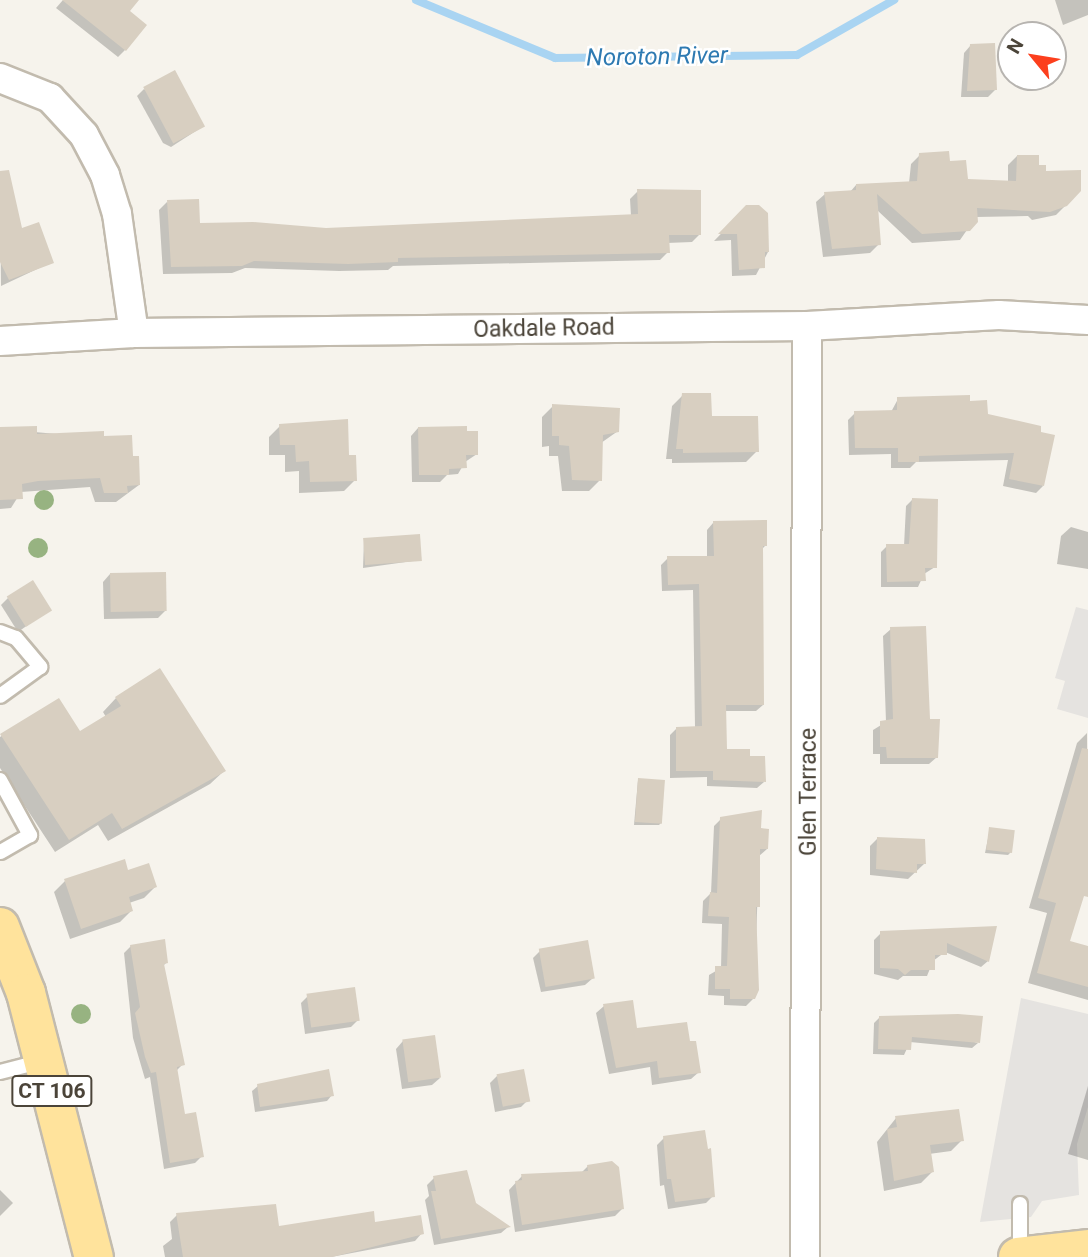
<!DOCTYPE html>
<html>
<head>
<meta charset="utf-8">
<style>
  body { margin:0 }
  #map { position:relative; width:1088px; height:1257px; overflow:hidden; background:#f6f3ec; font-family:Roboto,sans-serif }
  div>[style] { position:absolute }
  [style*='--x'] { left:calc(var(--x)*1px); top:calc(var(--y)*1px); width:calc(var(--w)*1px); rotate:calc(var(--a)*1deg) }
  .parking>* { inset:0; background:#e5e3e0 }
  .shadow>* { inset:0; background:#0003 }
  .stream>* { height:8px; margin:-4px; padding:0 4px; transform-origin:4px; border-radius:4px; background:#a9d4f2 }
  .building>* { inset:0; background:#d8cfc1; transform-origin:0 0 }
  .roads { filter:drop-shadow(2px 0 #c2bbae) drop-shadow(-2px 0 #c2bbae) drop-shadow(0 2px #c2bbae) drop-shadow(0 -2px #c2bbae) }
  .lane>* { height:14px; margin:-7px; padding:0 7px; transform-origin:7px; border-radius:7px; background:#fff }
  .street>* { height:28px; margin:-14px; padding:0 14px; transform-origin:14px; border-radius:14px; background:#fff }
  .primary>* { height:38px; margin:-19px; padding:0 19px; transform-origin:19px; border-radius:19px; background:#ffe39c }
  .trees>* { width:20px; height:20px; margin:-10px; border-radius:50%; background:#97b381 }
  span { translate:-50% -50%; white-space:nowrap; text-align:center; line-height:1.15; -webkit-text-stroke:5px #fff; paint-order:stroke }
  .shield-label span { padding:2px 5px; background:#fff; border:2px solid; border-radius:5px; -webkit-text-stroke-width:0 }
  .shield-label { font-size:21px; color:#4b4439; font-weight:700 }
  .street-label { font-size:23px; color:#4b4439 }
  .water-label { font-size:24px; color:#2e7ab2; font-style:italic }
  .north { position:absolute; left:997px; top:21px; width:70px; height:70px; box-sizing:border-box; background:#fff; border:2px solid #b7b4b0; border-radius:50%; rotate:300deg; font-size:19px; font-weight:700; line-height:28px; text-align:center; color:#4b4439 }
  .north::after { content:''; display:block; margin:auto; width:24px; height:32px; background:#fc3f1d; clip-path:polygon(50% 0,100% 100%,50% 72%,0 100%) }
</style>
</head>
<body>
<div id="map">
  <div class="parking">
    <div style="clip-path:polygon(1076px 607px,1088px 610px,1088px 718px,1057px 709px,1065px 681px,1055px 678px)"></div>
    <div style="clip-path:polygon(1021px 998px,1088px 1014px,1088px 1107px,1077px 1144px,1079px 1195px,1042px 1201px,1031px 1217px,980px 1222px)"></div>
  </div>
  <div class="shadow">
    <div style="clip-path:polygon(63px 0,137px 0,127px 11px,125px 50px,118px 57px,56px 8px)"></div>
    <div style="clip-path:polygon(1088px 0,1088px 15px,1063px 25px,1055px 0)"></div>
    <div style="clip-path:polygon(971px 45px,995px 90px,988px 97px,961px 97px,964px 53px)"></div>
    <div style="clip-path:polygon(144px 89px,202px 127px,171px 147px,163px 143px,137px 96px)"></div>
    <div style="clip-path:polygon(920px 155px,948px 163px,966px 181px,1008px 183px,1008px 165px,1017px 156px,1080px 191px,1056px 215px,1032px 220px,1028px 216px,976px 217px,960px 240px,912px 243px,877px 210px,879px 244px,870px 253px,823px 257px,816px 202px,825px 194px,850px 192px,856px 185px,909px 183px,911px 164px)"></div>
    <div style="clip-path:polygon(0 179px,21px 231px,52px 262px,1px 286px)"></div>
    <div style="clip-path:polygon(638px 191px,700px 234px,692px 242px,667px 243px,668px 252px,660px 260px,393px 266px,388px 270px,339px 271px,245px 268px,232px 273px,163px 274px,159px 210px,167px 202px,198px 225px,326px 229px,631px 216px,630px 199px)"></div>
    <div style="clip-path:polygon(747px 207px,768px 252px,756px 275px,732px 276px,731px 240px,714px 241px)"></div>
    <div style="clip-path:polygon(683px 395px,710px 418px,757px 451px,746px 462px,672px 463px,672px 459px,666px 459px,672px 406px)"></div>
    <div style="clip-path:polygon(898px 399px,969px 403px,986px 416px,1043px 486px,1036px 493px,1003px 486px,1008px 460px,916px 462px,910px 468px,891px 468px,891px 454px,849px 455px,848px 420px,855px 413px,891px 412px)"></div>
    <div style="clip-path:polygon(553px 406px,618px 431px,601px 443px,600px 480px,589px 491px,562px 491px,558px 456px,549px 456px,549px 446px,542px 447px,542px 417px)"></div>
    <div style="clip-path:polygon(280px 426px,347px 456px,355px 480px,344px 491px,299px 493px,299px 471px,285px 472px,285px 455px,269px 455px,269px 437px)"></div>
    <div style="clip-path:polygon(418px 428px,477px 454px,465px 462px,458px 474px,447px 475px,440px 482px,412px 482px,411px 436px)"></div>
    <div style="clip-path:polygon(0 429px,103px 438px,131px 458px,139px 485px,116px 502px,95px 502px,90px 487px,21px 492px,11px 508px,0 509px)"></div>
    <div style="clip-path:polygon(912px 500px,935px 567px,924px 574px,918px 587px,881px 587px,881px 552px,887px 546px,904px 546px,906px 506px)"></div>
    <div style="clip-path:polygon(713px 523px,765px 546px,761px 550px,763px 705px,756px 711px,724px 711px,725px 751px,748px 758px,764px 782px,757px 788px,707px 786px,707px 777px,670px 778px,670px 735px,677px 728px,695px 728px,693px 590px,662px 591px,661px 565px,668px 558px,707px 557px,707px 530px)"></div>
    <div style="clip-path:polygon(1071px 527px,1088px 532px,1088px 569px,1057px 564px,1061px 536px)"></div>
    <div style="clip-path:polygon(364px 540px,420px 560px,363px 568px)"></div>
    <div style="clip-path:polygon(110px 574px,165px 611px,158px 618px,104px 619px,103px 582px)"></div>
    <div style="clip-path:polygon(8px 598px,49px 610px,18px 632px,1px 605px)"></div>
    <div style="clip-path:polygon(891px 629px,928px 721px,937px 757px,929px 764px,880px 764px,880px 754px,873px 754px,873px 730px,886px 722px,883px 636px)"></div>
    <div style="clip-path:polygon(116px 698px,224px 771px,210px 784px,108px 841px,98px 825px,55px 852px,0 768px,0 737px,58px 700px,79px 733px,106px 717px,103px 712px)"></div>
    <div style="clip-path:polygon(1087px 733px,1088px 880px,1067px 942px,1088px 948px,1088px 1000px,1028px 983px,1047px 913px,1029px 908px,1077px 743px)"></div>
    <div style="clip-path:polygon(638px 780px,662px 822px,659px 825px,634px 825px)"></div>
    <div style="clip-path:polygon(721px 819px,760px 830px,767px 849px,759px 856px,754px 998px,746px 1006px,724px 1005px,724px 996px,708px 995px,709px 975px,721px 968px,722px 924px,702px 923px,703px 901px,711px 893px,714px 826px)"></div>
    <div style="clip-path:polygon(990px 829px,1011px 852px,1008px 855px,985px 853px)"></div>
    <div style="clip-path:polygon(877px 839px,924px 864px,908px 879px,870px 875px,870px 846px)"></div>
    <div style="clip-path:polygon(127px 872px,155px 887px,144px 898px,129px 903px,131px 911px,120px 922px,70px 939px,54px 892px,65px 881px)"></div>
    <div style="clip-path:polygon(994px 928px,988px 961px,981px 967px,945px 952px,933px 961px,927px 976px,903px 976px,898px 980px,874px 974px,874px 940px,881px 933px)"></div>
    <div style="clip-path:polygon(131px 946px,166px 963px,162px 967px,183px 1064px,176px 1071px,184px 1116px,202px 1156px,195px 1163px,164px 1169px,150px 1077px,145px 1079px,133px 1038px,124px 953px)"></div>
    <div style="clip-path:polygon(540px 951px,593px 978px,585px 985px,541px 992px,533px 958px)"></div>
    <div style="clip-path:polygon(308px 996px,358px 1020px,351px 1027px,305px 1034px,301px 1003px)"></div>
    <div style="clip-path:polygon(604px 1006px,636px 1030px,689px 1043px,699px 1072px,691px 1079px,652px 1085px,650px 1067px,609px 1074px,596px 1013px)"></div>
    <div style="clip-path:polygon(880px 1017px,978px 1043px,972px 1048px,910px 1042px,904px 1055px,873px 1054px,874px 1023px)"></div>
    <div style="clip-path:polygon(403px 1041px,440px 1078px,432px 1085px,402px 1089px,396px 1049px)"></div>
    <div style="clip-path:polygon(497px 1076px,528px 1100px,521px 1107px,495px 1112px,490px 1083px)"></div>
    <div style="clip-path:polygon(258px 1086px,332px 1095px,327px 1101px,255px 1112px,252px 1091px)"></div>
    <div style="clip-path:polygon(1088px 1086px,1088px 1160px,1068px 1154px)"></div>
    <div style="clip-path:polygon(896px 1118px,962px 1140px,951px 1151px,929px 1154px,932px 1172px,921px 1183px,884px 1191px,877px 1142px)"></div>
    <div style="clip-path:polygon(664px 1138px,713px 1196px,706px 1203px,668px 1209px,664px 1185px,660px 1186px,657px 1145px)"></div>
    <div style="clip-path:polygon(588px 1166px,622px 1209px,615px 1216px,515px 1232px,509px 1190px,522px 1176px,581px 1173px)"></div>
    <div style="clip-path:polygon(434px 1178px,474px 1204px,508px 1227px,501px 1233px,434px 1245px,425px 1200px,429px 1196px,427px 1185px)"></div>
    <div style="clip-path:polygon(0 1190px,13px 1203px,0 1216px)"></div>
    <div style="clip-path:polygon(177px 1215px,278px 1228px,373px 1224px,422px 1233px,415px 1241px,331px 1257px,165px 1257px,163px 1246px,172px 1239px,170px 1222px)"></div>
  </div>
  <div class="stream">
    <div style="--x:416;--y:0;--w:151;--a:22.6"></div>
    <div style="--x:555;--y:58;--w:242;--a:-0.7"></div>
    <div style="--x:797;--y:55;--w:112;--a:-29.6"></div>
  </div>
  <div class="building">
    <div style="clip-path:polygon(62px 0,139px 0,130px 11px,147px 25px,126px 51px)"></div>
    <div style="clip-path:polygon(995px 43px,997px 90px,967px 91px,970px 44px)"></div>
    <div style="left:175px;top:70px;width:64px;height:36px;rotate:62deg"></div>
    <div style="clip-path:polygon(949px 151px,950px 161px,966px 160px,968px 179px,1016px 181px,1017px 155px,1039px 155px,1039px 165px,1046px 165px,1046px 171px,1081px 170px,1081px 191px,1067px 206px,1050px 212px,977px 208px,978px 222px,970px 231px,922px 234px,877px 194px,881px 245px,832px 249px,824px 192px,856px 190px,856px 184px,917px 181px,919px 153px)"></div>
    <div style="clip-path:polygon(9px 170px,22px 228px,39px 222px,54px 263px,9px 280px,0 262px,0 171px)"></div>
    <div style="clip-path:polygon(637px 189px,701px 190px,701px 235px,669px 235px,670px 253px,398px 258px,398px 262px,348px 264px,254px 261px,242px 266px,171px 267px,167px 200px,199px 199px,200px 223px,253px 222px,326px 228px,638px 214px)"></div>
    <div style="clip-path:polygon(746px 205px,759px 205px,768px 213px,769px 252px,765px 252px,765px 268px,739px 270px,737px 234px,718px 234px)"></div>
    <div style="clip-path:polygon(682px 393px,711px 393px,712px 416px,758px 416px,759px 452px,683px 453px,683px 449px,676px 449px)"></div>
    <div style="clip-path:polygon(970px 395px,970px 401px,987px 400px,988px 414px,1041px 426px,1041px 432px,1055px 435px,1044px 486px,1009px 479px,1014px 453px,919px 456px,919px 462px,898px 462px,898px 448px,855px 448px,854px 411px,897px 410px,897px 397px)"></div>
    <div style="clip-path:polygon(552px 404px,620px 408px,619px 432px,603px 435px,602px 481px,572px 480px,569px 446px,559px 445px,559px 436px,552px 436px)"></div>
    <div style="clip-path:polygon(348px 419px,349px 455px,356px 455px,357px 481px,310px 482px,309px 461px,296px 462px,295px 445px,280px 445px,279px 424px)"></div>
    <div style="clip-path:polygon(37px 426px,37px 434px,104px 431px,104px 436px,132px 435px,133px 456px,139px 456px,140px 485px,127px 486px,128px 493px,104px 493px,100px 478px,38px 481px,22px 484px,23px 499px,0 500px,0 427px)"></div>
    <div style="clip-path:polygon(467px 426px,467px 431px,478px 431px,478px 455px,466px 455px,467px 468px,449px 469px,449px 475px,419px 475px,418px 427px)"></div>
    <div style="clip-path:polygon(912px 498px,938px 499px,937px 568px,925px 568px,926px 581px,887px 582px,886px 544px,909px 544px)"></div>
    <div style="clip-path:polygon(767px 520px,767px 546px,763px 546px,764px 705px,726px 705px,727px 749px,750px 749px,750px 756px,765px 756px,766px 782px,713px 780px,713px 771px,676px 771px,676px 727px,702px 726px,699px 584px,668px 585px,667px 556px,714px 556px,713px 521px)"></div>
    <div style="left:420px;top:534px;width:27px;height:57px;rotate:86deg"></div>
    <div style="left:166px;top:572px;width:39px;height:56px;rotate:89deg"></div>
    <div style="left:33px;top:580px;width:36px;height:31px;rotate:58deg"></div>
    <div style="clip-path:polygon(926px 626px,930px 719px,940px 719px,938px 758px,887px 758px,886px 747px,880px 747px,880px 721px,893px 719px,890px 627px)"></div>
    <div style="clip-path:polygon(160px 668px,226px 771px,122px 829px,112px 813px,69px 840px,0 734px,59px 698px,80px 731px,121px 706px,115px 697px)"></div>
    <div style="clip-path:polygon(1082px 748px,1088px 749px,1088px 897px,1084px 896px,1070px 941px,1088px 946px,1088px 987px,1037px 973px,1056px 903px,1038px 898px)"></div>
    <div style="left:638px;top:778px;width:27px;height:44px;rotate:4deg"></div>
    <div style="clip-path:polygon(762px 810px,761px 828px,769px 829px,768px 849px,760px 849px,760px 907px,756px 907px,759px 990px,755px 999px,730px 999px,730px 989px,715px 989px,715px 966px,727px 966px,729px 917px,708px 916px,710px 892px,717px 893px,720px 817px)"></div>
    <div style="left:989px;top:827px;width:26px;height:23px;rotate:7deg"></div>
    <div style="clip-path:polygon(877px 837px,925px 839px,926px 864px,917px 864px,917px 873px,876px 869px)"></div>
    <div style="clip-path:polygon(125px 859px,128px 870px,149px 863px,157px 887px,129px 897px,133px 911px,81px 929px,64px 879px)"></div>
    <div style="clip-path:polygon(997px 926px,989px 962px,947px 943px,947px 955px,935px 955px,935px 970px,911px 970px,905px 975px,898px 969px,880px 968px,880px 931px)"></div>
    <div style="clip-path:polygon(165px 939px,168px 963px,164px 964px,185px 1065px,177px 1067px,185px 1114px,196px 1112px,204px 1157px,170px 1163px,156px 1072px,151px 1073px,145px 1057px,135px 1013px,140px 1007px,130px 945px)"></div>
    <div style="left:588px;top:940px;width:39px;height:50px;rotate:80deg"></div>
    <div style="left:355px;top:987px;width:34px;height:49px;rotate:82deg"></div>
    <div style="clip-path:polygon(633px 1000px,637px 1028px,687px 1022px,690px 1041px,696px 1041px,701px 1073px,659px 1078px,657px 1061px,616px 1068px,603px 1004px)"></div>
    <div style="clip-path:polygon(958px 1014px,983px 1016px,980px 1043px,912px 1037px,911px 1050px,878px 1049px,879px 1016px)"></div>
    <div style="left:435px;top:1035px;width:43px;height:33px;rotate:82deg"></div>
    <div style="clip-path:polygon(329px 1069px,334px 1096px,260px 1107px,257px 1084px)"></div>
    <div style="left:524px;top:1069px;width:33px;height:28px;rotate:79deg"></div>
    <div style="clip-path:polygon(959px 1109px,964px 1141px,930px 1145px,934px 1172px,894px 1181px,887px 1129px,897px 1127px,895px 1116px)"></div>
    <div style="clip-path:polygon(705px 1130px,708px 1149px,711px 1148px,715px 1197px,675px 1202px,671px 1179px,667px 1179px,663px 1136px)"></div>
    <div style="clip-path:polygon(612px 1161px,619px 1167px,624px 1209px,522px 1225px,515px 1181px,522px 1180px,521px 1174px,588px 1171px,587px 1165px)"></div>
    <div style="clip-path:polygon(467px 1170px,476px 1203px,511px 1227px,441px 1239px,431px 1191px,436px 1191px,433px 1176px)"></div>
    <div style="clip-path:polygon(276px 1204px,279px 1226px,374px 1211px,375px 1222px,421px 1215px,424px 1234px,332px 1257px,183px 1257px,176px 1213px)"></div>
  </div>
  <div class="roads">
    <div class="lane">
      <div style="--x:0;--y:632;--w:17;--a:21"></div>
      <div style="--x:16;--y:638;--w:38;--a:50"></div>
      <div style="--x:40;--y:667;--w:49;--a:144.1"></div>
      <div style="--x:0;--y:780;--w:63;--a:61.4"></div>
      <div style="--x:30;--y:835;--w:34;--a:150"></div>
      <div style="--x:0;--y:1072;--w:44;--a:-14.3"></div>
      <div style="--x:1020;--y:1255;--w:51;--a:-90"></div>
    </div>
    <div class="street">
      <div style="--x:0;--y:78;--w:54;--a:21.8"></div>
      <div style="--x:50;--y:98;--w:50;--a:47.4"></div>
      <div style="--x:84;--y:135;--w:45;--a:62.3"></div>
      <div style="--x:105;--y:175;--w:41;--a:72.9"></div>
      <div style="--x:117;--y:214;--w:120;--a:81.9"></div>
      <div style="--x:0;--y:341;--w:134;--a:-3.4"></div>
      <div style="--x:134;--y:333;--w:673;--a:-0.6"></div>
      <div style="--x:807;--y:326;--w:192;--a:-3.3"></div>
      <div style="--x:999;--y:315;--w:89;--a:3.2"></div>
      <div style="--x:805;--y:1257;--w:931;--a:-89.88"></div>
    </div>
    <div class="primary">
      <div style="--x:0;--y:927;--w:71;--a:68.5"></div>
      <div style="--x:26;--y:993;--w:273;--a:75.6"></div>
      <div style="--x:1018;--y:1257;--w:70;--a:-6.5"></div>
    </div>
  </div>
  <div class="trees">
    <div style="left:44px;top:500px"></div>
    <div style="left:38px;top:548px"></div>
    <div style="left:81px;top:1014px"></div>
  </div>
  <div class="shield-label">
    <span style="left:52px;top:1091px">CT 106</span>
  </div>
  <div class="street-label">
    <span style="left:544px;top:329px;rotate:-1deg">Oakdale Road</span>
    <span style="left:809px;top:792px;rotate:-90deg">Glen Terrace</span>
  </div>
  <div class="water-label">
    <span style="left:657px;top:57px;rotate:-1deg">Noroton River</span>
  </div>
  <div class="north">N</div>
</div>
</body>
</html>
